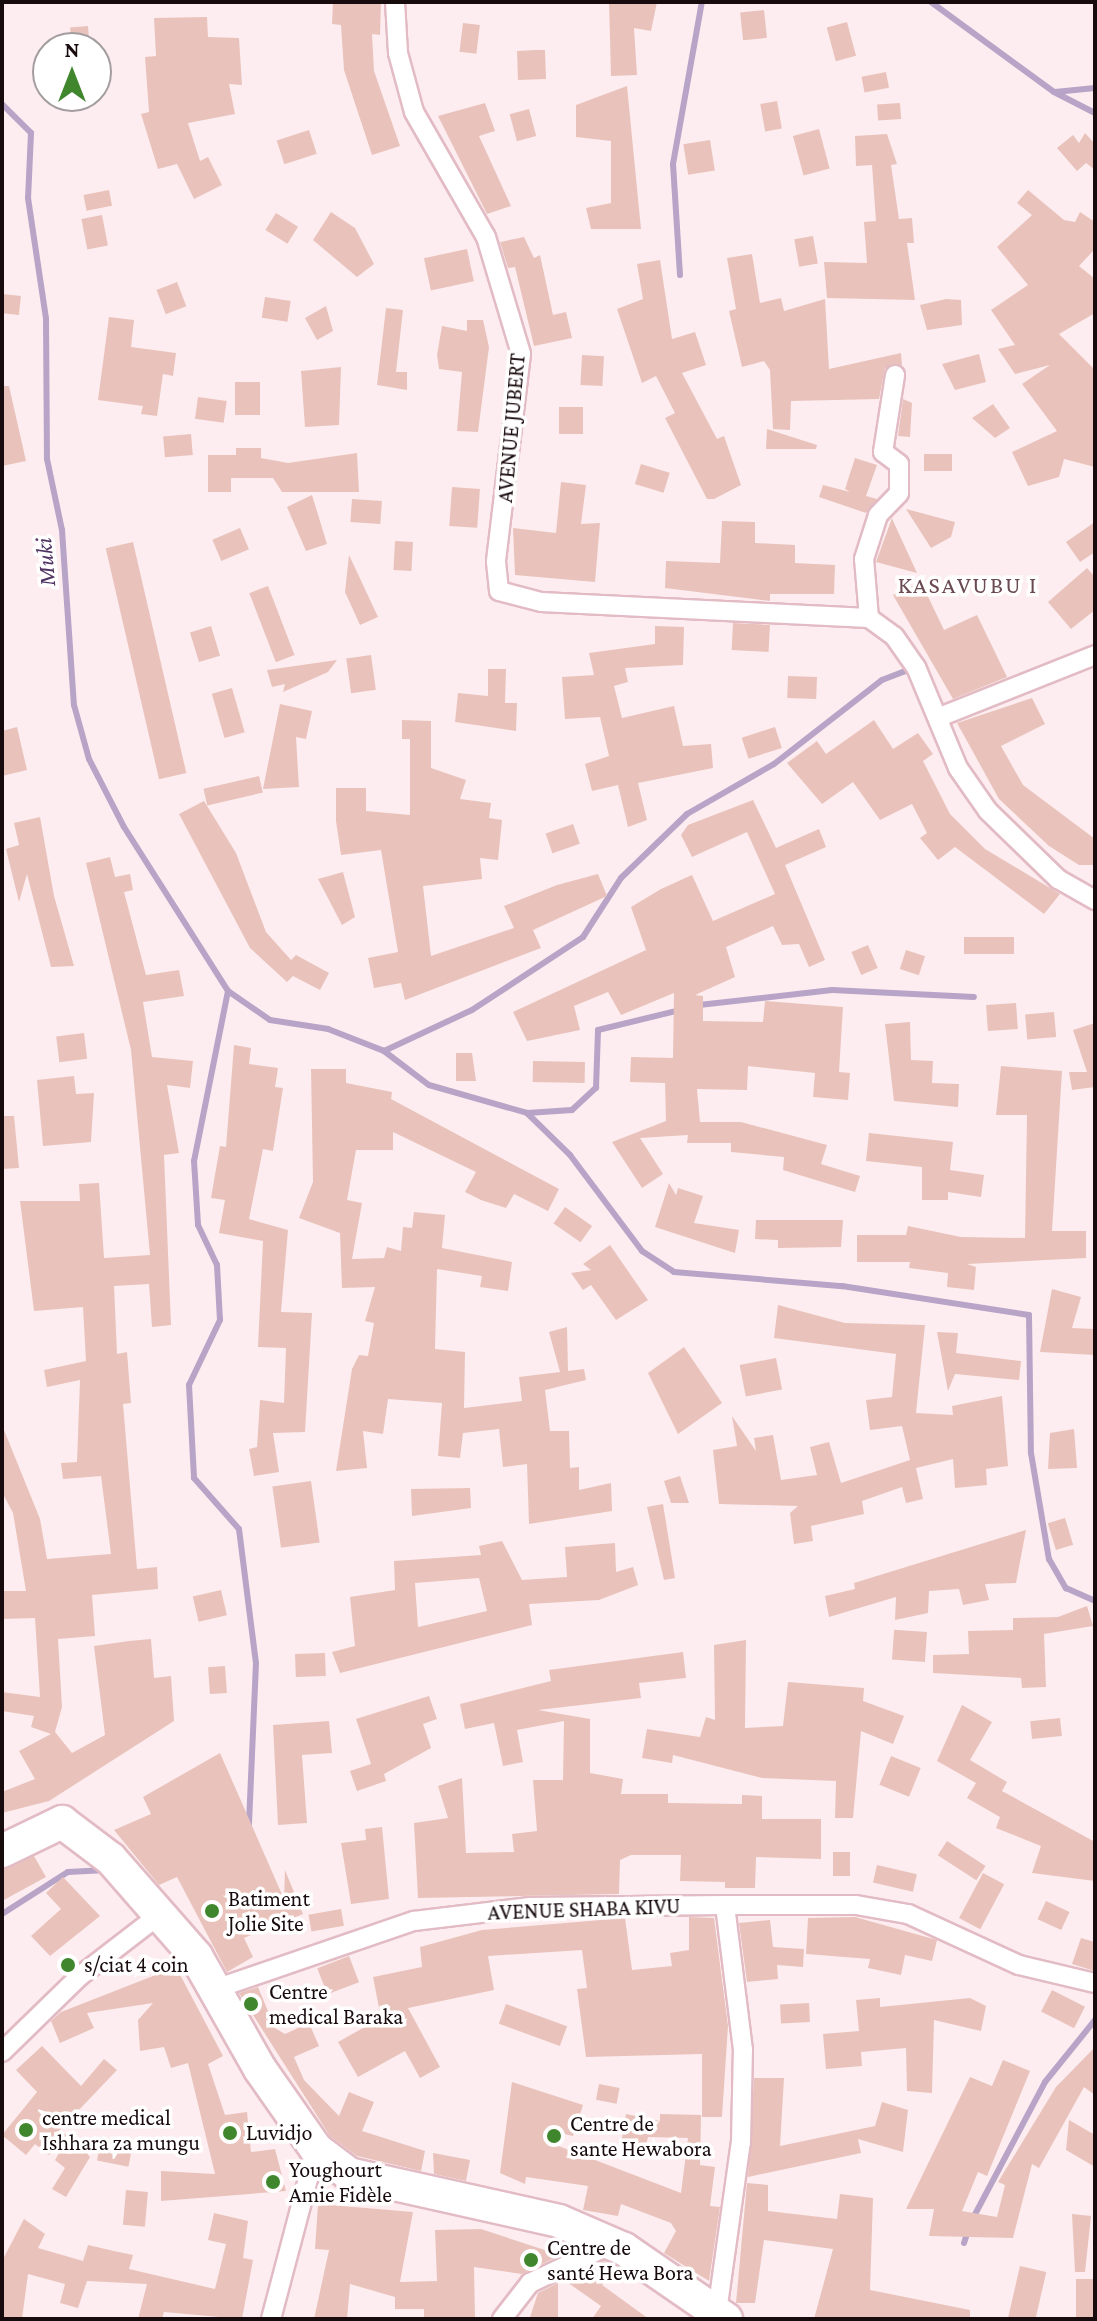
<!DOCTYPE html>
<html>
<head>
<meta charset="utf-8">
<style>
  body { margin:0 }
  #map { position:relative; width:1097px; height:2321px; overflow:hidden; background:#fdedf0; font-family:"Crimson Pro",serif }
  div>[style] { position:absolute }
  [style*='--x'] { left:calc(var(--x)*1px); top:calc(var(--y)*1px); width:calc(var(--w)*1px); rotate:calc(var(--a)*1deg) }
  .stream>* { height:6px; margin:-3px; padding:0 3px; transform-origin:3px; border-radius:3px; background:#b7a4c7 }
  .building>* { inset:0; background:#e9c3bb; transform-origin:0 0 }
  .roads { filter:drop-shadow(2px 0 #e2bbc4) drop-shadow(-2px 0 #e2bbc4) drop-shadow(0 2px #e2bbc4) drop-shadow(0 -2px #e2bbc4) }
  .minor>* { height:18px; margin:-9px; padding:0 9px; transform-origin:9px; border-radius:9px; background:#fff }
  .trunk>* { height:32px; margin:-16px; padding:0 16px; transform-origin:16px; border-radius:16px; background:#fff }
  .dots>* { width:22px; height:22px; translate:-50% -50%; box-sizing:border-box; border:4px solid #fff; border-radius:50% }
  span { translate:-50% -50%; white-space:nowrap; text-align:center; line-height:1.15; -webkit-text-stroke:7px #fff; paint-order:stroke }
  .street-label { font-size:22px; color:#180b0e }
  .poi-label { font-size:22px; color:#180b0e }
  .left { translate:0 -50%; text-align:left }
  .water-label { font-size:24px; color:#4f3463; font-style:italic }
  .neighbourhood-label { font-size:24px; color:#6b4a52; letter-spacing:2px }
  .frame { position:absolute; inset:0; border:4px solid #180b0e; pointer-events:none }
  .north { position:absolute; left:32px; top:32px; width:80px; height:80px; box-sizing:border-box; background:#fff; border:2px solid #a39d9f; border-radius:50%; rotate:0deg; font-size:22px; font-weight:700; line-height:32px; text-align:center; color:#180b0e }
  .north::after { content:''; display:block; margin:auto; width:28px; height:36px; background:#3f862c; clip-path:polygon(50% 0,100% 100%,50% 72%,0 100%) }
</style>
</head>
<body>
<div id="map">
  <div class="stream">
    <div style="--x:931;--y:2;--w:152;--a:36.2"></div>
    <div style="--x:1054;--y:92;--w:46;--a:27.1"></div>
    <div style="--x:1055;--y:92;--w:40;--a:-5.7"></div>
    <div style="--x:2;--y:104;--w:41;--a:45"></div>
    <div style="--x:31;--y:133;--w:65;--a:92.6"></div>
    <div style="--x:28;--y:198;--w:122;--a:81.5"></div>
    <div style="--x:46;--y:319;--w:140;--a:89.6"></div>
    <div style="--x:47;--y:459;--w:73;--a:78.1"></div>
    <div style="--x:62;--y:530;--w:175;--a:86.1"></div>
    <div style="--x:74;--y:705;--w:56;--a:74.5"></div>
    <div style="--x:89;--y:759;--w:76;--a:62.8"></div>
    <div style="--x:124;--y:827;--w:194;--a:57.6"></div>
    <div style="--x:228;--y:991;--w:51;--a:34.6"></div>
    <div style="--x:270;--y:1020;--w:59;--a:8.8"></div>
    <div style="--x:328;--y:1029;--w:60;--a:21.4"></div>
    <div style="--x:384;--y:1051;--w:56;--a:37.1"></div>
    <div style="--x:429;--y:1085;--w:102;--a:15.9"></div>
    <div style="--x:527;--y:1113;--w:60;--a:44.3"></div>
    <div style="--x:570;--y:1155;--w:120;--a:53.1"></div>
    <div style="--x:642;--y:1251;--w:38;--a:33"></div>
    <div style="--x:674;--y:1272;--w:169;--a:4.8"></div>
    <div style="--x:842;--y:1286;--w:189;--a:8.8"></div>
    <div style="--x:1029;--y:1315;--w:138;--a:89.2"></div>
    <div style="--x:1031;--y:1453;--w:108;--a:80.4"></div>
    <div style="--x:1049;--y:1559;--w:34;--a:60"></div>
    <div style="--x:1066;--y:1588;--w:32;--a:24"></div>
    <div style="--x:680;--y:275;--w:111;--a:-93.6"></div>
    <div style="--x:673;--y:164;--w:165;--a:-79.9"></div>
    <div style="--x:228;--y:991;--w:173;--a:101.3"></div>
    <div style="--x:194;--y:1161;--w:64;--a:86.4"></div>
    <div style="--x:198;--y:1225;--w:44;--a:64.6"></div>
    <div style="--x:217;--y:1265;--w:55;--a:86.9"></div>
    <div style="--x:220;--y:1320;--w:72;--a:115.5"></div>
    <div style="--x:189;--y:1385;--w:93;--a:86.9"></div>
    <div style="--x:194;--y:1478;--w:68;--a:48.6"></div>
    <div style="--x:239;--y:1529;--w:135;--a:82.8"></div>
    <div style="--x:256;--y:1663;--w:163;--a:92.5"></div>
    <div style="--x:699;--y:1005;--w:134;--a:-6.4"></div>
    <div style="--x:832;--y:990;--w:142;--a:2.8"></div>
    <div style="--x:384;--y:1051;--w:97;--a:-25"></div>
    <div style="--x:472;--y:1010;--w:133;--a:-33.3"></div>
    <div style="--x:583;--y:937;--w:70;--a:-57.2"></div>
    <div style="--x:621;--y:878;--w:92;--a:-44.1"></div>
    <div style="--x:687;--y:814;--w:100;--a:-29.9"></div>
    <div style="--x:774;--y:764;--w:137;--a:-37.9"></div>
    <div style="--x:882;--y:680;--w:33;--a:-21"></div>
    <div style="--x:527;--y:1113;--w:45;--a:-3.8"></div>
    <div style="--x:572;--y:1110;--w:33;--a:-43"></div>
    <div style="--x:596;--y:1088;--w:58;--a:-88"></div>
    <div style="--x:598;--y:1030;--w:84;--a:-13.7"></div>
    <div style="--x:2;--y:1914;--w:78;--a:-32.5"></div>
    <div style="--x:68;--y:1872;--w:38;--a:-3"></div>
    <div style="--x:972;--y:2220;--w:156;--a:-62.1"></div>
    <div style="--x:1045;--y:2082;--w:80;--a:-51.1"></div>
    <div style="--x:964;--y:2243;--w:13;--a:-72"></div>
  </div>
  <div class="building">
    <div style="clip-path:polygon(333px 2px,381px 2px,380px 35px,372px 34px,374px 71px,400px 146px,372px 155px,344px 70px,341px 25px,332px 24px)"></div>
    <div style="clip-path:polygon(609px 2px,657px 2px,651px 31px,634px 28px,637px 75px,611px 76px)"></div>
    <div style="left:764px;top:10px;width:28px;height:24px;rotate:84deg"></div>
    <div style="clip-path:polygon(207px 17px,208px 37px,239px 38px,242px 85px,229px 84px,235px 114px,188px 123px,200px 161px,208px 157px,222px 185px,194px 199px,177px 164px,158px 169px,141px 114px,149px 112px,145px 57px,156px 56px,154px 18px)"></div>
    <div style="left:847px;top:22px;width:35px;height:21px;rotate:75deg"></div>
    <div style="left:463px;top:23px;width:17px;height:29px;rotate:7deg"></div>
    <div style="left:88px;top:26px;width:22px;height:18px;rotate:85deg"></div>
    <div style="clip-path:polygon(535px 50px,545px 50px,546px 79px,518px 80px,517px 51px)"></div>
    <div style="left:886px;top:72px;width:16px;height:25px;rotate:79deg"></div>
    <div style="clip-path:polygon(627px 86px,641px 229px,591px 229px,586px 208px,611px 203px,611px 141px,576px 137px,576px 105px)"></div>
    <div style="left:777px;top:101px;width:28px;height:17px;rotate:80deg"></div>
    <div style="clip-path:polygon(485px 103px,495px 131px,479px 136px,511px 206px,487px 214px,438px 116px)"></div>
    <div style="left:900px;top:103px;width:16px;height:23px;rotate:86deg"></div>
    <div style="left:529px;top:109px;width:28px;height:20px;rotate:75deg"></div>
    <div style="left:819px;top:129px;width:41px;height:27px;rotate:75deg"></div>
    <div style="left:309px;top:130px;width:25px;height:34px;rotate:72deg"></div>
    <div style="clip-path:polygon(1085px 133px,1095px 144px,1095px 170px,1086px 163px,1077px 171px,1057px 148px,1073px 135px,1079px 143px)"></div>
    <div style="clip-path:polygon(887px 134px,897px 164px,891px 165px,899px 219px,912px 218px,914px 243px,907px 243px,915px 300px,827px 298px,824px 262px,867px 263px,864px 222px,876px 221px,872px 165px,856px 166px,855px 136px)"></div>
    <div style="left:710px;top:140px;width:31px;height:27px;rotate:81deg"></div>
    <div style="left:109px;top:190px;width:16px;height:26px;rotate:79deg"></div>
    <div style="clip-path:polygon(1028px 190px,1064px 220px,1075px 222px,1080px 212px,1095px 222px,1095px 249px,1079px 266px,1095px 279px,1095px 313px,1059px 334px,1095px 370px,1095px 467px,1064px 459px,1059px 477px,1028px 486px,1012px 452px,1057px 431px,1022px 384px,1050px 365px,1015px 374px,998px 349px,1015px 345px,991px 310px,1028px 285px,997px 247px,1032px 215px,1017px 203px)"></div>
    <div style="clip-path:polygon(331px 212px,355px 228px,374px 264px,357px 277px,313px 240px)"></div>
    <div style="left:276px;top:213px;width:26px;height:20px;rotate:32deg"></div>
    <div style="left:102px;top:215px;width:31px;height:21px;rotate:79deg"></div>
    <div style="left:813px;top:236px;width:28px;height:19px;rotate:80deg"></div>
    <div style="clip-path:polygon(524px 237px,534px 258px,540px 255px,553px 315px,566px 312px,572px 338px,534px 346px,515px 267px,508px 268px,500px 242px)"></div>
    <div style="left:467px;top:249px;width:33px;height:44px;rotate:78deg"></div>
    <div style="clip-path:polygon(752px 254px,760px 303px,781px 298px,784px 311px,825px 299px,829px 369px,901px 353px,902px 365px,885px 368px,879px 399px,791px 401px,790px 430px,773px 429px,770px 370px,764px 361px,742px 367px,729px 311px,736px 309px,727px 258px)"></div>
    <div style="clip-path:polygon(660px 260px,672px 339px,695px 332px,706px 365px,682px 373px,717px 439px,724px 436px,741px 485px,714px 499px,707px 499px,665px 418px,675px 413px,656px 376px,642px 383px,617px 309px,643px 299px,637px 264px)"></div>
    <div style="left:177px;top:282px;width:26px;height:22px;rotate:69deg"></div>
    <div style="left:2px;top:294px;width:19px;height:19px;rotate:6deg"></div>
    <div style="left:265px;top:297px;width:26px;height:21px;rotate:9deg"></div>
    <div style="clip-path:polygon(946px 299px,961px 300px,962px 325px,927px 330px,920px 305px)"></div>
    <div style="clip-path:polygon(326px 306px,333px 331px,317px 340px,305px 318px)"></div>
    <div style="clip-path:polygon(386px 308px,403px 310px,396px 372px,407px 372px,407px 390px,377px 385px)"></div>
    <div style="clip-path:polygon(109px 317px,134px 320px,131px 347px,176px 353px,173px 376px,163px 374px,157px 416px,141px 414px,143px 406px,98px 400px)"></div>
    <div style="clip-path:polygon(467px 320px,483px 320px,489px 347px,478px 432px,457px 431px,462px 372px,439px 369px,437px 355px,442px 326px,467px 331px)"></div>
    <div style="clip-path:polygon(979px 354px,986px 382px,955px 390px,942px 364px)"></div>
    <div style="left:582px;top:355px;width:22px;height:30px;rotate:3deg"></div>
    <div style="clip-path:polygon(341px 367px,339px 425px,305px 427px,301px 371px)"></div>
    <div style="left:235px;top:382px;width:25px;height:33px"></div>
    <div style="clip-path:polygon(2px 386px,9px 386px,26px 461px,2px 466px)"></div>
    <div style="left:198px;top:397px;width:29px;height:22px;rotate:8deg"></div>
    <div style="clip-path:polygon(903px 399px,912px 403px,910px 437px,898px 436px)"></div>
    <div style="clip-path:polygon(993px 404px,1010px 428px,995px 438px,972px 418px)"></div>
    <div style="left:559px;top:407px;width:24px;height:27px"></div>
    <div style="clip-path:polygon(767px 429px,817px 445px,816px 449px,766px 449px)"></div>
    <div style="left:191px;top:434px;width:21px;height:28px;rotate:85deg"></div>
    <div style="clip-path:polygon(236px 448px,261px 448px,261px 458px,288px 463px,357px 453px,359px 492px,282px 492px,273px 478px,231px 478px,231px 492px,208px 492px,208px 455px,236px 455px)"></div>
    <div style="left:952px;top:454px;width:17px;height:28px;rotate:90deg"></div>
    <div style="clip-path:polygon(855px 458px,877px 465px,866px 496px,877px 499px,866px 513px,819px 497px,823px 485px,850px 492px,845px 489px)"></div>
    <div style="left:641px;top:464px;width:30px;height:21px;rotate:17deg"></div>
    <div style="clip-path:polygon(561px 482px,586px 485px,581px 524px,600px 523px,595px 582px,515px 575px,513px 528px,556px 533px)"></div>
    <div style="left:452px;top:487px;width:28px;height:39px;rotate:4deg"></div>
    <div style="clip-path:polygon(312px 495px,327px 544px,306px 551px,287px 507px)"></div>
    <div style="left:352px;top:499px;width:30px;height:23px;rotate:4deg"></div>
    <div style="clip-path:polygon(906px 509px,955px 522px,951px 537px,931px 548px)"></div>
    <div style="clip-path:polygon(892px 518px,894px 523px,917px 573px,876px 562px)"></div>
    <div style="clip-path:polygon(722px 521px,755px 522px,755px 543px,795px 545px,795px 563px,835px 565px,834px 594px,770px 594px,770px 601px,665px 588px,666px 561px,720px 563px)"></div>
    <div style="clip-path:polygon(1095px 522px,1095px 552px,1080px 562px,1066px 542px)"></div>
    <div style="left:240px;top:528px;width:23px;height:30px;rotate:67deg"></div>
    <div style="left:395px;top:541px;width:18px;height:29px;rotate:3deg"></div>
    <div style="left:133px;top:542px;width:237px;height:28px;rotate:77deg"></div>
    <div style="clip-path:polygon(349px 555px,378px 617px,360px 625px,345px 592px)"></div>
    <div style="clip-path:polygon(1087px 568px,1095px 577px,1095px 610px,1071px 629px,1048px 602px)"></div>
    <div style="clip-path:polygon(921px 582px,944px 630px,977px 615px,1007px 677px,953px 699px,893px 595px)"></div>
    <div style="left:268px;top:586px;width:74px;height:20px;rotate:69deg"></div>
    <div style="left:733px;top:623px;width:37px;height:27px;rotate:3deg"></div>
    <div style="left:211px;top:626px;width:31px;height:22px;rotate:73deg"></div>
    <div style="clip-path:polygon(655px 626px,684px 627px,683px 665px,625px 668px,628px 682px,614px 686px,622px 718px,674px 706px,683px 746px,711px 744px,713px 768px,638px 783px,647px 820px,628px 827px,618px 785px,592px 791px,585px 764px,609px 756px,600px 717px,565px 719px,562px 677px,594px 675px,589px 653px,655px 644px)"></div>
    <div style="left:371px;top:655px;width:35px;height:25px;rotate:82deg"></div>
    <div style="clip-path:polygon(337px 660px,328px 672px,283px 692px,285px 684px,272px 687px,267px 670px)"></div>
    <div style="clip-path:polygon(488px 669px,506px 669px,505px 703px,517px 703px,516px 731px,455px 722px,458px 693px,488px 696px)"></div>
    <div style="left:788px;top:676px;width:29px;height:22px;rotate:2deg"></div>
    <div style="left:232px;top:688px;width:46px;height:21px;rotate:74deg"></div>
    <div style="clip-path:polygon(1032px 698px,1045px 724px,1001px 746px,1023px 785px,1095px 839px,1095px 865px,1079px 865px,1049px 846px,999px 799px,957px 723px)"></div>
    <div style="clip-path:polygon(280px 704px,312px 711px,306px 739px,296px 737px,299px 787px,263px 789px)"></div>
    <div style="clip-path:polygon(402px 720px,431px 721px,431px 768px,466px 780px,460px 799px,491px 803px,489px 818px,502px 820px,498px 860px,480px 858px,482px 879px,423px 886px,431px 956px,514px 928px,504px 906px,557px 885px,598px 874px,607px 896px,533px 930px,541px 948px,405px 1000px,401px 983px,374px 988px,368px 958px,398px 952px,381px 850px,341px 855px,336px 821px,336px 788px,366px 788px,366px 811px,410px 815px,410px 739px,402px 739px)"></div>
    <div style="clip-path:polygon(874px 720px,893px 749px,918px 733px,933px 754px,923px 761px,950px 814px,985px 849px,1060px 894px,1044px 914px,955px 847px,938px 860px,920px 838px,927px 833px,912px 804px,880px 820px,853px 782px,822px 804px,787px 763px,817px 741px,826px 754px)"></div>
    <div style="clip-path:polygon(17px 727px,27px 770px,2px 776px,2px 731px)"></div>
    <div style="left:775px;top:727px;width:22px;height:35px;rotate:72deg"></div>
    <div style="left:259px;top:776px;width:17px;height:57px;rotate:77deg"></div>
    <div style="clip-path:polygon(753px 800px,776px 848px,819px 829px,826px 847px,785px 865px,825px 960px,809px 967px,799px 944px,782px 945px,773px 926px,726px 947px,735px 977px,695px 995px,703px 996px,703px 1021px,763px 1022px,765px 1001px,843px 1007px,839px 1072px,850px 1073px,848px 1100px,813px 1097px,815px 1073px,748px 1066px,747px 1090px,697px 1089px,700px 1122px,741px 1122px,827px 1145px,821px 1164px,860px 1176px,855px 1192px,783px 1170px,784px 1157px,731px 1152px,731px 1143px,687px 1143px,688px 1135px,640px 1138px,663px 1174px,642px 1188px,612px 1142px,666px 1121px,665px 1083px,630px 1082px,631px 1057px,673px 1058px,674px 993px,621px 1015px,608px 992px,574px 1006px,580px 1030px,527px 1041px,513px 1012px,646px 950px,631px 907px,661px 889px,692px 875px,713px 921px,775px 894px,747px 832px,692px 857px,681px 835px,688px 825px)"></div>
    <div style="clip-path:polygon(204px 801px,236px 853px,266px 932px,291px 960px,296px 955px,329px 973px,320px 990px,293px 976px,287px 982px,250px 948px,179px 814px)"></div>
    <div style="clip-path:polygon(40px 817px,54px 896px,74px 966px,51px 967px,27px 874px,19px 902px,6px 849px,19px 845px,14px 823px)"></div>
    <div style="left:573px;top:824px;width:21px;height:29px;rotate:71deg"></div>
    <div style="clip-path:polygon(110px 857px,115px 877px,130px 874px,133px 890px,124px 892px,146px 975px,179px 970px,184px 996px,143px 1002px,152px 1057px,193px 1061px,190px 1088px,167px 1085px,179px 1153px,164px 1155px,171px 1325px,152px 1327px,149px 1284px,114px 1286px,117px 1354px,127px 1352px,131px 1403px,123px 1404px,137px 1569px,157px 1567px,158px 1589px,92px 1595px,95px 1636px,58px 1639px,62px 1707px,55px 1732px,72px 1753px,105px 1735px,94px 1646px,129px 1641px,151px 1639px,154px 1678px,171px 1676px,174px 1721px,49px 1801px,2px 1813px,2px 1792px,35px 1779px,19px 1751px,51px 1734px,31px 1727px,34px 1716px,2px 1711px,2px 1692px,40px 1697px,35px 1618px,2px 1619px,2px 1591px,26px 1591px,13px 1513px,2px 1492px,2px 1425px,40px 1519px,47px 1559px,111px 1554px,101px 1476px,63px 1479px,61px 1463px,77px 1462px,80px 1380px,47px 1387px,44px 1370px,86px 1361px,83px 1307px,34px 1311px,20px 1201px,80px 1201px,79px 1184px,99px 1183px,104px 1258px,150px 1255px,131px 1050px,86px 863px)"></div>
    <div style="clip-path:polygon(343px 872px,355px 917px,342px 925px,318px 879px)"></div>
    <div style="left:1014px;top:937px;width:17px;height:50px;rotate:90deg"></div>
    <div style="left:868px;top:945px;width:25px;height:18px;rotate:67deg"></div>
    <div style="left:906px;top:950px;width:20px;height:20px;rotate:18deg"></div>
    <div style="left:1016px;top:1003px;width:26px;height:30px;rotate:86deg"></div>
    <div style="left:1054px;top:1012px;width:25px;height:29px;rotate:85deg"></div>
    <div style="clip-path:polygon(910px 1022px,911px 1060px,933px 1061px,932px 1083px,959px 1084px,958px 1107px,894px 1101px,885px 1024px)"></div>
    <div style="clip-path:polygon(1095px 1023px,1095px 1087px,1072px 1090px,1069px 1072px,1087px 1072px,1073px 1030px)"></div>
    <div style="left:84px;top:1033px;width:26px;height:28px;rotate:83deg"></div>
    <div style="clip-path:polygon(234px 1045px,251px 1048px,249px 1064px,278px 1068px,275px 1087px,283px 1088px,273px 1151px,263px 1149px,249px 1219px,288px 1230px,281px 1312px,312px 1313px,305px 1432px,273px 1433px,279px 1472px,254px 1476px,249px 1449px,257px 1447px,260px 1400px,284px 1403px,286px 1348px,258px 1347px,263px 1241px,219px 1233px,225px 1200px,211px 1198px,220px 1146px,226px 1147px)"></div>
    <div style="clip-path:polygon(456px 1053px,472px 1053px,476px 1081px,456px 1081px)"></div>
    <div style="left:533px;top:1061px;width:52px;height:21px;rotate:1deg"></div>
    <div style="clip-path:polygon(1001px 1066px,1062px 1071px,1052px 1231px,1086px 1231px,1086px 1258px,967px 1264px,976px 1267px,974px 1290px,947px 1287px,948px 1273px,909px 1268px,910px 1262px,857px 1262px,857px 1235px,906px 1235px,908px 1226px,961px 1237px,1025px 1238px,1027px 1115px,996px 1115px)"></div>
    <div style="clip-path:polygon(311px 1069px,346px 1069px,346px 1083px,392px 1092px,391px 1099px,559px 1189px,548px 1211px,514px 1194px,506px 1208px,481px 1200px,465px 1192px,476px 1172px,393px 1132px,393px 1150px,356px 1150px,347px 1200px,362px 1203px,352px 1259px,384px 1258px,387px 1247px,401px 1251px,403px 1227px,412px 1228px,414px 1212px,445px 1215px,442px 1248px,512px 1262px,508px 1291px,480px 1287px,482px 1276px,437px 1269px,435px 1349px,465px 1352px,464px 1408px,522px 1401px,519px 1377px,560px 1372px,549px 1332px,567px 1327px,568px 1371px,584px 1369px,586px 1380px,545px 1390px,550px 1431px,569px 1431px,570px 1468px,579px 1467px,579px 1490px,611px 1483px,612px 1511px,529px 1524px,527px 1464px,503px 1467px,499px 1429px,463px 1433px,460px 1458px,438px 1456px,442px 1403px,388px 1399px,383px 1434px,363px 1431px,367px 1468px,336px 1471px,352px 1369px,359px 1355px,368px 1356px,374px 1323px,365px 1321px,375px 1287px,342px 1288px,340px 1233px,299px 1218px,313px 1182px)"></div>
    <div style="clip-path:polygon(74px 1076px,76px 1094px,94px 1093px,91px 1142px,43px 1146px,37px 1080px)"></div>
    <div style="clip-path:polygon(2px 1116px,14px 1116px,19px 1168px,2px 1169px)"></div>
    <div style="clip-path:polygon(869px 1133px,953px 1142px,950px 1170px,984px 1175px,981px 1197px,948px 1192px,948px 1200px,922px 1200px,922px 1167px,866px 1161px)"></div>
    <div style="clip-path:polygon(669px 1183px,676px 1195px,678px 1188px,703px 1196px,694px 1223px,739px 1230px,735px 1253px,655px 1227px)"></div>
    <div style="left:565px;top:1207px;width:33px;height:20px;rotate:35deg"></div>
    <div style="clip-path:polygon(756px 1220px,843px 1220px,841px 1247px,778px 1248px,778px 1240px,755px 1239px)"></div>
    <div style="clip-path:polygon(610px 1245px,648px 1300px,616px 1320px,591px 1285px,583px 1290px,571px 1273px,591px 1270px,583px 1264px)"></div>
    <div style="clip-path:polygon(1052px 1289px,1081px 1297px,1072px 1328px,1095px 1329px,1095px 1355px,1040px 1352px)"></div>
    <div style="clip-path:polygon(778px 1305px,845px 1323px,925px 1325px,916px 1413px,953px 1415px,952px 1406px,1002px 1396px,1008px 1466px,986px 1469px,987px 1485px,955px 1488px,953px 1459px,916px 1468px,923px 1499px,906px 1503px,902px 1487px,862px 1501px,864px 1514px,811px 1526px,813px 1541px,794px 1544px,790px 1513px,798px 1506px,719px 1504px,713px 1450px,737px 1446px,732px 1416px,756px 1451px,754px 1438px,773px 1435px,781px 1480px,817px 1475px,810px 1447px,829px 1442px,841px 1483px,910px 1460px,902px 1426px,870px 1430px,866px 1400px,892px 1397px,896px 1354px,774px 1338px)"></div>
    <div style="clip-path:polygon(937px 1332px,958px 1333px,956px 1353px,1021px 1361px,1019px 1380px,955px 1374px,948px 1391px)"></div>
    <div style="clip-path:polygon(684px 1347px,722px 1403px,678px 1434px,648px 1373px)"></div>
    <div style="left:776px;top:1358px;width:32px;height:37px;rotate:79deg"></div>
    <div style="clip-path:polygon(1074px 1429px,1077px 1468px,1048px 1469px,1050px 1433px)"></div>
    <div style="clip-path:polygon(680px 1476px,689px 1503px,671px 1503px,664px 1481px)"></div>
    <div style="left:311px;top:1481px;width:62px;height:39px;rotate:82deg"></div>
    <div style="clip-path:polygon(470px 1488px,471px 1508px,412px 1516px,411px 1489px)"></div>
    <div style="clip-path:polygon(663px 1504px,675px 1578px,664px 1580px,647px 1507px)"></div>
    <div style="left:1065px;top:1518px;width:28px;height:18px;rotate:73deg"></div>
    <div style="clip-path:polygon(1026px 1530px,1016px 1583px,985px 1584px,989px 1600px,963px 1605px,959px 1589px,929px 1591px,928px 1613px,895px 1620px,896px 1597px,829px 1617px,825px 1596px,855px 1589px,854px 1583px)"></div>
    <div style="clip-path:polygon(evenodd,502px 1541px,522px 1580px,567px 1577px,565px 1547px,615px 1543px,616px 1572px,633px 1567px,638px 1585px,599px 1600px,529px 1604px,532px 1625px,340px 1673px,332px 1652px,355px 1646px,350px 1597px,395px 1590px,394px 1561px,481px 1555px,479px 1546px,502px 1541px,479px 1578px,487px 1611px,418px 1627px,415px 1583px,479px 1578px)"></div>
    <div style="left:221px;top:1590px;width:26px;height:29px;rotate:77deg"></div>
    <div style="clip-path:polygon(1087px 1606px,1093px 1626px,1044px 1634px,1046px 1687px,1022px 1688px,1021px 1678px,933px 1673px,933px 1655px,969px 1654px,968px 1631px,1013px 1630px,1013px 1618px,1058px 1617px)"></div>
    <div style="left:927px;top:1632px;width:30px;height:33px;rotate:94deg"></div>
    <div style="clip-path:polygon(746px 1640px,745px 1728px,783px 1726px,788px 1682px,864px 1688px,863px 1701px,904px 1716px,893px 1744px,861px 1731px,853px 1818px,835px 1818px,836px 1781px,762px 1778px,673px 1755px,672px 1763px,642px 1758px,647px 1729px,700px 1737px,706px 1717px,715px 1720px,714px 1645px)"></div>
    <div style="clip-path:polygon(683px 1652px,686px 1678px,639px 1683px,641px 1698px,538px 1710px,590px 1719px,590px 1773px,623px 1779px,621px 1794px,668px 1794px,668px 1803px,742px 1804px,742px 1795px,762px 1796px,762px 1819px,821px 1819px,821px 1859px,756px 1857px,755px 1888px,725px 1888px,725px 1882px,680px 1881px,681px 1855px,631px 1855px,620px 1860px,619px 1894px,418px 1898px,414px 1823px,448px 1818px,438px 1786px,462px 1778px,466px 1853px,514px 1852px,512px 1834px,537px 1831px,533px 1780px,563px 1780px,564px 1721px,517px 1730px,523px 1762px,503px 1766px,494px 1723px,465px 1729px,460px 1704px,551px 1681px,549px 1670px)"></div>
    <div style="left:325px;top:1653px;width:23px;height:30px;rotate:88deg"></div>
    <div style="left:225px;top:1666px;width:27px;height:17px;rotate:86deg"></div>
    <div style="clip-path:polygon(429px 1696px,437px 1719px,423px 1724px,431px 1748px,384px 1774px,386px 1781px,357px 1791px,350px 1771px,371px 1764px,356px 1719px)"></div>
    <div style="clip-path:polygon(962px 1705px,992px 1722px,970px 1760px,1007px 1782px,1002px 1791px,1095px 1842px,1095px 1881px,1032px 1873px,1041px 1846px,996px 1828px,1000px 1817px,967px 1798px,976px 1783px,937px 1761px)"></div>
    <div style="left:1060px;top:1718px;width:18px;height:30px;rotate:84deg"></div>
    <div style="clip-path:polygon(329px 1721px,332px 1753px,302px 1755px,307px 1823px,278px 1825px,273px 1725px)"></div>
    <div style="clip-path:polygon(220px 1753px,284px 1899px,285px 1870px,303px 1914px,244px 1938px,253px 1957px,227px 1972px,177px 1877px,159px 1885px,114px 1830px,151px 1814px,143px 1797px)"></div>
    <div style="left:891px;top:1756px;width:32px;height:31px;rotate:22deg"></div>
    <div style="clip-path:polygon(382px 1827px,389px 1899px,351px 1904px,341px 1843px,366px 1840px,365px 1829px)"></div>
    <div style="left:947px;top:1841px;width:46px;height:17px;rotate:33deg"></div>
    <div style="left:833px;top:1852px;width:17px;height:24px"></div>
    <div style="clip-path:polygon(34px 1856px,46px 1877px,2px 1901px,2px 1870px)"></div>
    <div style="left:877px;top:1865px;width:41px;height:18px;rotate:13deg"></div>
    <div style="left:983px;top:1873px;width:24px;height:51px;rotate:28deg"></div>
    <div style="clip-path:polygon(63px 1877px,100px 1916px,50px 1956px,31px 1936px,61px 1909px,46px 1893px)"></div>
    <div style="left:1046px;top:1901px;width:26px;height:20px;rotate:25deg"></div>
    <div style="left:341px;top:1909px;width:17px;height:33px;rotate:80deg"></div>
    <div style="clip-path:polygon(689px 1917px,714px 1918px,728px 2026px,722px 2117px,702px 2117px,702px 2054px,586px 2057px,577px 1989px,587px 1988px,582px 1950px,488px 1956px,494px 1990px,408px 2008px,440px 2067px,420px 2078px,405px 2051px,358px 2077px,338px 2042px,381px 2018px,373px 1977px,422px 1967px,420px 1947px,482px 1930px,625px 1918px,632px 1970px,672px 1966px,670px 1953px,689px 1950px)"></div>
    <div style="clip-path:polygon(855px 1917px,937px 1940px,932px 1961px,905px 1955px,901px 1975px,868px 1968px,870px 1959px,806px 1954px,808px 1918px)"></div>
    <div style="clip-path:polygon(770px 1920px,773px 1947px,804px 1949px,803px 1967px,777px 1965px,778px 1979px,747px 1982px,739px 1923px)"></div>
    <div style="clip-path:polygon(1081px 1938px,1095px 1942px,1095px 1971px,1072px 1964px)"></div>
    <div style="left:349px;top:1956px;width:28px;height:34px;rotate:69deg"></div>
    <div style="clip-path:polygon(176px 1967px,223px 2056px,208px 2064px,225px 2115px,247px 2112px,251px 2152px,275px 2149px,286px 2191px,161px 2201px,161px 2171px,215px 2174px,188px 2063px,171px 2068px,164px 2047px,140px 2051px,138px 2020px,153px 2003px,87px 2013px,94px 2028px,60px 2043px,51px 2021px,61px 2012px)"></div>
    <div style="clip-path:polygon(258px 1987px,275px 2028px,285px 2034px,309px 2023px,319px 2046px,294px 2057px,304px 2080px,339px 2116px,349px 2092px,374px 2102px,362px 2131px,425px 2151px,421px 2171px,357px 2156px,330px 2136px,239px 1993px)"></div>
    <div style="left:1052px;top:1990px;width:37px;height:24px;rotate:27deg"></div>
    <div style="clip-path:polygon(880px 1998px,880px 2007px,970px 1998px,986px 2006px,981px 2031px,934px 2020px,932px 2093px,907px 2091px,906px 2048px,861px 2052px,862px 2066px,826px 2069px,823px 2034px,859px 2031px,856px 2000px)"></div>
    <div style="left:809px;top:2003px;width:19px;height:29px;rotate:87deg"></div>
    <div style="left:506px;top:2004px;width:65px;height:21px;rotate:20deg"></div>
    <div style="clip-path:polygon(42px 2046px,81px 2086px,104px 2059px,117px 2070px,58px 2132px,72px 2135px,90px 2157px,66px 2197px,52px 2189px,65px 2168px,55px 2160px,66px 2141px,49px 2155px,35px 2144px,26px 2155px,2px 2135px,37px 2092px,16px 2070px)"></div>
    <div style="clip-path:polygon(1095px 2047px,1095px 2095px,1084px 2087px,1039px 2168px,1032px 2164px,1013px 2238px,929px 2236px,934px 2209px,906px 2209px,970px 2077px,992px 2086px,1003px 2060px,1030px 2071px,987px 2176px,978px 2172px,962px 2211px,997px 2217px,1005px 2185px,998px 2182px,1056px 2087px)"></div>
    <div style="clip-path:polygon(754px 2078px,784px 2078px,780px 2146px,875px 2126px,882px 2102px,908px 2110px,903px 2152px,858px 2139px,861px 2153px,748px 2177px)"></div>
    <div style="clip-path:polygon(512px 2082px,583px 2105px,573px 2136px,551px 2131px,548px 2142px,569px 2150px,566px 2158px,595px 2160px,681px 2193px,688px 2138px,648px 2137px,645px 2149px,621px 2144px,626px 2114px,660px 2121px,660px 2114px,701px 2115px,700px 2165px,715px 2167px,710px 2206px,720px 2207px,709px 2281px,664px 2253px,676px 2231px,671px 2223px,621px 2204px,618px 2216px,583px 2210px,588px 2186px,526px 2177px,525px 2184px,500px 2173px)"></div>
    <div style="left:599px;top:2084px;width:21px;height:16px;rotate:11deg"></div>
    <div style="clip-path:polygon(1069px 2120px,1095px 2135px,1095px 2167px,1066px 2150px)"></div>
    <div style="left:101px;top:2140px;width:32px;height:21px;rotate:11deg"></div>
    <div style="clip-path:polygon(433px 2153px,470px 2160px,466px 2181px,434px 2174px)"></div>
    <div style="clip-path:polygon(747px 2183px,768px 2185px,768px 2211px,837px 2219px,840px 2194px,873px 2198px,870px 2290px,970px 2310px,970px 2319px,814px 2319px,833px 2249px,764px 2240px,755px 2303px,736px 2303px)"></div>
    <div style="left:126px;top:2190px;width:22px;height:35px;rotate:5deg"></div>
    <div style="clip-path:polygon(318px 2204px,413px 2212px,400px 2282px,437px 2281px,435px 2230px,481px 2229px,560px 2255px,522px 2274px,474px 2267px,475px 2317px,424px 2318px,424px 2309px,395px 2309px,395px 2297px,350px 2284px,347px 2319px,314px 2319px,329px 2250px,315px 2249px)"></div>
    <div style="clip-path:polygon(214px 2213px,248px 2221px,243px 2258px,253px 2260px,242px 2319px,164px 2312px,162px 2319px,138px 2319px,147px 2284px,87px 2281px,78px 2308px,60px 2303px,65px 2284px,28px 2274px,22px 2319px,2px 2319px,2px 2261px,24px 2219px,45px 2234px,38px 2248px,83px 2261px,88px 2245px,114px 2251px,133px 2255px,129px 2269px,215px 2289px,226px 2244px,208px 2240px)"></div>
    <div style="clip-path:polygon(1072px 2214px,1091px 2216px,1085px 2272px,1075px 2272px)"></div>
    <div style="clip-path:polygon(604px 2261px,618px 2268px,602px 2285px,649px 2319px,592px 2319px,601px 2306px,564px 2280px)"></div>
    <div style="left:1020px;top:2266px;width:27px;height:54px;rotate:13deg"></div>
    <div style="left:1095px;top:2279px;width:38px;height:19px;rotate:90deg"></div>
    <div style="clip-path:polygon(558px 2283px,558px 2317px,530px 2317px,538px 2293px)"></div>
  </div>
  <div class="roads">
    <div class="minor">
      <div style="--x:395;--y:2;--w:51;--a:86.6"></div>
      <div style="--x:398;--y:53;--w:61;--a:74.8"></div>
      <div style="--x:414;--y:112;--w:144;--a:60.1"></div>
      <div style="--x:486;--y:237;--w:122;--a:73.3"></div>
      <div style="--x:521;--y:354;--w:209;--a:96.9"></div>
      <div style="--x:496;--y:562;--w:29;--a:84"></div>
      <div style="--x:499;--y:591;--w:43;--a:14.7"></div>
      <div style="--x:541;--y:602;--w:328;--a:2.8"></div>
      <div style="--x:869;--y:618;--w:31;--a:36"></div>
      <div style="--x:894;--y:636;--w:38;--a:55"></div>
      <div style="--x:916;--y:667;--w:109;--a:67.4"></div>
      <div style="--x:958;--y:768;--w:52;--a:55.1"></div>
      <div style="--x:988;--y:811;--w:98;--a:44.2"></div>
      <div style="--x:1058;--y:879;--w:43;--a:29.6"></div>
      <div style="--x:869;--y:618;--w:59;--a:-94.8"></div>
      <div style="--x:864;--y:559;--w:46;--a:-72.3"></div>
      <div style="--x:878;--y:515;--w:30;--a:-46"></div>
      <div style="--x:899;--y:493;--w:29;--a:-90"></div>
      <div style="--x:899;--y:464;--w:20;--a:-143"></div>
      <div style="--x:883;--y:452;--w:78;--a:-81.1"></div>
      <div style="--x:942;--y:716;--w:165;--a:-21.7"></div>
      <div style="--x:215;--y:1989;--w:210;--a:-18.9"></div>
      <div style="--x:414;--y:1921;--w:117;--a:-6.9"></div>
      <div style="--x:530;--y:1907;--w:195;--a:-0.6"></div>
      <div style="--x:725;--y:1905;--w:131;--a:0"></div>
      <div style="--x:856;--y:1905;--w:53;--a:9.8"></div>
      <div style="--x:908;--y:1914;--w:122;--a:24.7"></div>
      <div style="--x:1019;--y:1965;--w:78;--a:13.3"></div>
      <div style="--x:2;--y:2052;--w:109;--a:-44.3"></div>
      <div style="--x:80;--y:1976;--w:105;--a:-37.6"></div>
      <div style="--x:271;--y:2319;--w:176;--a:-75.2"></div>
      <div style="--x:502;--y:2319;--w:46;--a:-52.1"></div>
      <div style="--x:530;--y:2283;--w:91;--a:-25.4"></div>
      <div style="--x:716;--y:2319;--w:179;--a:-82"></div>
      <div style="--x:741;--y:2142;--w:92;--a:-88.8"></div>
      <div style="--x:743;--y:2050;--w:146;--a:-97.1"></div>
    </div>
    <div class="trunk">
      <div style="--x:2;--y:1851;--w:67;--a:-25.8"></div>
      <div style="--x:62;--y:1822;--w:61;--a:37.1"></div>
      <div style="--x:111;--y:1859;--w:129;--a:48.8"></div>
      <div style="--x:196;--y:1956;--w:130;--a:60.5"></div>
      <div style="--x:260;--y:2069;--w:98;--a:55"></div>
      <div style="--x:316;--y:2149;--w:41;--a:37.1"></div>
      <div style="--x:349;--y:2174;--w:215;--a:12.6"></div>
      <div style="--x:559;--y:2221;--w:71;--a:23.3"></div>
      <div style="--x:624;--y:2249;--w:124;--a:34.5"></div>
    </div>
  </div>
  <div class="dots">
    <div style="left:212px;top:1911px;background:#3f862c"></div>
    <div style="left:68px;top:1965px;background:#3f862c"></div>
    <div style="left:251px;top:2004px;background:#3f862c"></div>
    <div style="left:26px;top:2130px;background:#3f862c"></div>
    <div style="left:230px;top:2133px;background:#3f862c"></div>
    <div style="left:554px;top:2136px;background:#3f862c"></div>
    <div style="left:273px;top:2182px;background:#3f862c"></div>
    <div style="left:531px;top:2260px;background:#3f862c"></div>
  </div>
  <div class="street-label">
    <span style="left:511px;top:428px;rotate:-85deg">AVENUE JUBERT</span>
    <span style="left:584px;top:1909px;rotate:-2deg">AVENUE SHABA KIVU</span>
  </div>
  <div class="poi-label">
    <span class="left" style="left:228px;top:1911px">Batiment<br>Jolie Site</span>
    <span class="left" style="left:84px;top:1965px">s/ciat 4 coin</span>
    <span class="left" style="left:269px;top:2004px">Centre<br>medical Baraka</span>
    <span class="left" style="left:42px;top:2130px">centre medical<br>Ishhara za mungu</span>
    <span class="left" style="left:570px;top:2136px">Centre de<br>sante Hewabora</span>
    <span class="left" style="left:246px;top:2133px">Luvidjo</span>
    <span class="left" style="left:289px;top:2182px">Youghourt<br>Amie Fidèle</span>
    <span class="left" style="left:547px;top:2260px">Centre de<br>santé Hewa Bora</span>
  </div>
  <div class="water-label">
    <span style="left:45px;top:562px;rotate:-95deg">Muki</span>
  </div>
  <div class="neighbourhood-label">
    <span style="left:968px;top:585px">KASAVUBU I</span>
  </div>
  <div class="frame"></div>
  <div class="north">N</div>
</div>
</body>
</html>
